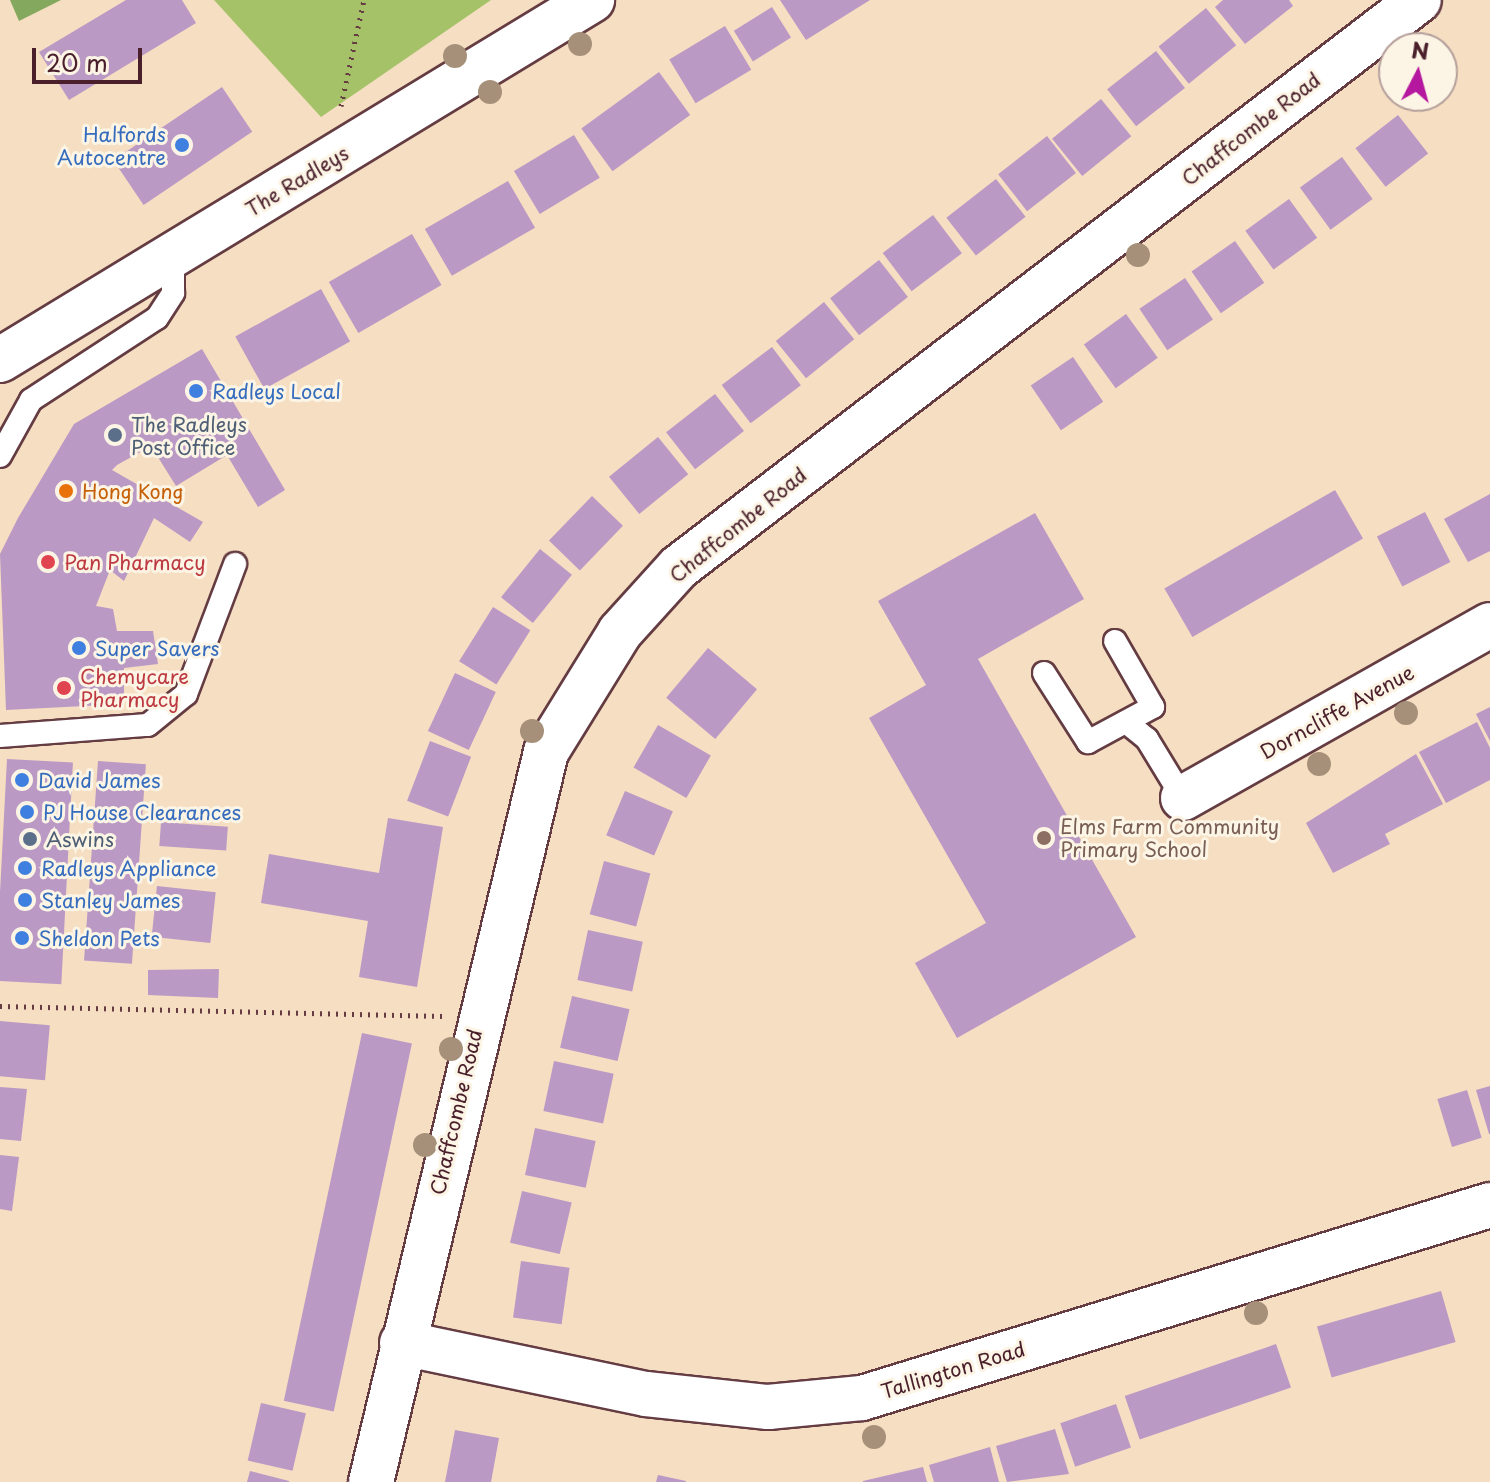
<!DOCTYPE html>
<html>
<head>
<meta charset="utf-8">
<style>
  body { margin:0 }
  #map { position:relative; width:1490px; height:1482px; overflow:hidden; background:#f5dec2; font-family:"Playpen Sans",sans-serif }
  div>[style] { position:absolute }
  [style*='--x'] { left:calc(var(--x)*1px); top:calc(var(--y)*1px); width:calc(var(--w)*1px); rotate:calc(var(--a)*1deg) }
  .green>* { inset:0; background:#a6c269 }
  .forest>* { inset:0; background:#84a85d }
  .building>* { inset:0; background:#ba99c5; transform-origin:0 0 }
  .path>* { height:5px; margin-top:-2.5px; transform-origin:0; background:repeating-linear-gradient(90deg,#643c42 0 2px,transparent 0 8px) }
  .roads { filter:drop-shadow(2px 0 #643c42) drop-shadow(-2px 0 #643c42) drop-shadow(0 2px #643c42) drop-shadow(0 -2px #643c42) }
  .service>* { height:22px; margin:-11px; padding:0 11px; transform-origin:11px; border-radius:11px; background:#fff }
  .minor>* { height:44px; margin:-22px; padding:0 22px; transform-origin:22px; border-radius:22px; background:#fff }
  .tertiary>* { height:44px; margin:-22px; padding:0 22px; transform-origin:22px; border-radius:22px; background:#fff }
  .trees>* { width:24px; height:24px; margin:-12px; border-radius:50%; background:#a69079 }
  .dots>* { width:22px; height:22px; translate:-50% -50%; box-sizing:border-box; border:4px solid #fcf5e5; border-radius:50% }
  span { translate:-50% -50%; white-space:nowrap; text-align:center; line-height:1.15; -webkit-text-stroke:6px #fcf5e5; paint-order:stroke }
  .street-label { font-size:20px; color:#4a1f2b }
  .shop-label { font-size:20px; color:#366cbe }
  .right { translate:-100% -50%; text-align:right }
  .left { translate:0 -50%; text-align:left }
  .service-label { font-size:20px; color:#4e5e75 }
  .food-label { font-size:20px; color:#c56008 }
  .health-label { font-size:20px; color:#be3a42 }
  .education-label { font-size:20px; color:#785e54 }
  .north { position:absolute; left:1378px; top:32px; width:80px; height:80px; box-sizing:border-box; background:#fcf5e5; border:2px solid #b59f9b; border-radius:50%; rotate:6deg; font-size:22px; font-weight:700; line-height:32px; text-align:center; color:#4a1f2b }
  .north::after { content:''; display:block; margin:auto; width:28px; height:36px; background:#b5179e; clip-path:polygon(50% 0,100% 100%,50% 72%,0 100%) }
  .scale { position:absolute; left:32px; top:48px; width:110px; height:36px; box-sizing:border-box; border:4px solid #4a1f2b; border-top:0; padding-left:10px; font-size:24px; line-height:28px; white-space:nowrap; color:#4a1f2b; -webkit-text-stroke:6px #fcf5e5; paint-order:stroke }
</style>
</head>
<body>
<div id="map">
  <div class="green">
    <div style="clip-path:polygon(214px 0,491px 0,321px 117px)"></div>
  </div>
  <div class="forest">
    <div style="clip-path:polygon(10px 0,61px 0,19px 21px)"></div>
  </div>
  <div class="building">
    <div style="clip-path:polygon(126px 0,182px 0,196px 23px,69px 100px,39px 52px)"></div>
    <div style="clip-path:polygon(780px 0,870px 0,806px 40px)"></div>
    <div style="clip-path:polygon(1223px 0,1289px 0,1293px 6px,1245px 44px,1215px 7px)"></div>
    <div style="left:772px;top:7px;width:36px;height:45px;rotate:58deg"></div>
    <div style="left:1206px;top:8px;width:48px;height:61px;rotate:51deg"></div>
    <div style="left:725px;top:26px;width:51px;height:65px;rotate:59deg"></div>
    <div style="left:1156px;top:51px;width:47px;height:62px;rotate:52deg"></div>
    <div style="left:659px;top:72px;width:53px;height:96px;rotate:54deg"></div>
    <div style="left:222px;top:87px;width:54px;height:131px;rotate:56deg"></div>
    <div style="left:1101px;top:99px;width:48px;height:63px;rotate:51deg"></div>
    <div style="left:1398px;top:115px;width:49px;height:54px;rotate:52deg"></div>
    <div style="left:574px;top:135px;width:50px;height:70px;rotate:59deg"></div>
    <div style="left:1047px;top:136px;width:47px;height:62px;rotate:52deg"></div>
    <div style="left:1342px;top:157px;width:52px;height:52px;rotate:54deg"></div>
    <div style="left:996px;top:179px;width:48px;height:63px;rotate:52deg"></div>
    <div style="left:508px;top:181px;width:54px;height:96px;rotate:60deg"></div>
    <div style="left:1289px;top:199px;width:48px;height:54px;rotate:54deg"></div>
    <div style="left:933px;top:215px;width:48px;height:63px;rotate:53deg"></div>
    <div style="left:412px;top:234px;width:59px;height:96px;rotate:60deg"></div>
    <div style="left:1235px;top:241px;width:51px;height:53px;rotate:55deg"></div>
    <div style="left:879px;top:260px;width:47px;height:62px;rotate:52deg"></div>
    <div style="left:1185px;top:278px;width:50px;height:55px;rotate:56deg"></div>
    <div style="left:321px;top:289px;width:60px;height:98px;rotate:61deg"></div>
    <div style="left:824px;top:302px;width:48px;height:62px;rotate:51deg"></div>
    <div style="left:1126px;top:314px;width:54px;height:52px;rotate:54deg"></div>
    <div style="left:772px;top:347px;width:48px;height:63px;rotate:53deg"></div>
    <div style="clip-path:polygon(202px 349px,285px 490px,258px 507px,227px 455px,176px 486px,151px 446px,117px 465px,112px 470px,203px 522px,190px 542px,154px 518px,124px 581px,110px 570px,96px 606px,113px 609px,117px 631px,153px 631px,158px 664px,124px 668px,124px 704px,6px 710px,0 554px,18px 518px,74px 424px)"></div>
    <div style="left:1073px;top:357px;width:54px;height:51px;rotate:56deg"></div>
    <div style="left:715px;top:394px;width:47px;height:62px;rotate:52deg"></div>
    <div style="left:658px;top:437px;width:48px;height:63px;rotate:51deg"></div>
    <div style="left:1335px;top:490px;width:56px;height:197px;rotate:60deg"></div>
    <div style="clip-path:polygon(1490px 494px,1490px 551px,1468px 562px,1444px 519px)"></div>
    <div style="left:592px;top:496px;width:43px;height:62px;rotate:44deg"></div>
    <div style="left:1425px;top:512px;width:56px;height:54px;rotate:63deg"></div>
    <div style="clip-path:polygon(1035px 513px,1084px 599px,978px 659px,1136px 937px,957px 1038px,915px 963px,986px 923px,869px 718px,926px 685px,878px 601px)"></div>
    <div style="left:540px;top:549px;width:41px;height:62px;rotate:39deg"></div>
    <div style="left:493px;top:607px;width:44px;height:64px;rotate:32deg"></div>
    <div style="left:708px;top:648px;width:64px;height:65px;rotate:40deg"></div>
    <div style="left:455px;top:673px;width:45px;height:64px;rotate:25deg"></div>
    <div style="clip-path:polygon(1490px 707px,1490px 741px,1476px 714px)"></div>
    <div style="clip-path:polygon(1477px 722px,1490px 748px,1490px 780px,1446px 803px,1419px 752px)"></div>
    <div style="left:658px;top:725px;width:61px;height:49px;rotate:30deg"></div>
    <div style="left:430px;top:741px;width:44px;height:64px;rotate:21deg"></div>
    <div style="clip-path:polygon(1416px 754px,1443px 804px,1385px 834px,1390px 844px,1333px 873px,1306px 823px)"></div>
    <div style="left:7px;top:759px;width:66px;height:222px;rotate:3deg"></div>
    <div style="left:98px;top:761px;width:48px;height:200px;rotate:4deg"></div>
    <div style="left:625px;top:791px;width:52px;height:48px;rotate:23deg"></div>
    <div style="clip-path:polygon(388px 818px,443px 827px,417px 987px,359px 977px,368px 921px,261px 903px,269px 854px,379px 873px)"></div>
    <div style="left:161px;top:822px;width:67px;height:24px;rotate:4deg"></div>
    <div style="left:604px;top:861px;width:48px;height:55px;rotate:15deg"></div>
    <div style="left:157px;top:886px;width:59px;height:51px;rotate:6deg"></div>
    <div style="left:588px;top:930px;width:56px;height:51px;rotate:12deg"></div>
    <div style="clip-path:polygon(219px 969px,218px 998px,148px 995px,148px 970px)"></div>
    <div style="left:572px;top:996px;width:59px;height:53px;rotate:13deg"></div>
    <div style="left:0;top:1021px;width:50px;height:55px;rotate:5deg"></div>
    <div style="left:362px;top:1033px;width:51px;height:376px;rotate:12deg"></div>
    <div style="left:554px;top:1061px;width:61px;height:51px;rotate:12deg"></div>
    <div style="clip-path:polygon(1490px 1086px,1490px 1134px,1489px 1134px,1476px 1090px)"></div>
    <div style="clip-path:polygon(0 1087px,27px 1089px,21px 1141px,0 1139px)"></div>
    <div style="left:1467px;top:1090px;width:50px;height:31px;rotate:73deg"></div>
    <div style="left:535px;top:1128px;width:62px;height:48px;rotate:12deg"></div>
    <div style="clip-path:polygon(0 1155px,19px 1157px,12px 1211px,0 1209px)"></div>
    <div style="left:522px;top:1191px;width:51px;height:53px;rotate:13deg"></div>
    <div style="left:521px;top:1261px;width:49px;height:57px;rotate:8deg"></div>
    <div style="left:1441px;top:1291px;width:53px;height:129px;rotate:74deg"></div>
    <div style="left:1276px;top:1344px;width:46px;height:160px;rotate:71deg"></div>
    <div style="left:261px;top:1403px;width:46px;height:59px;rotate:13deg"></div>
    <div style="left:1116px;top:1404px;width:46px;height:59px;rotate:71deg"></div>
    <div style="clip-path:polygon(1055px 1429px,1069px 1474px,1007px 1482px,996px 1446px)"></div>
    <div style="clip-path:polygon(455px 1430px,499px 1438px,491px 1482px,445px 1482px)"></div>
    <div style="clip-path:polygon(990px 1447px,999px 1482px,934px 1482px,929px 1465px)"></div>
    <div style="clip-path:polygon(923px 1467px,927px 1482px,863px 1482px,863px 1481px)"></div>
    <div style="clip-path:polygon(250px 1471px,289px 1481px,289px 1482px,247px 1482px)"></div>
    <div style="clip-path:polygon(658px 1475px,686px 1481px,686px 1482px,656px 1482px)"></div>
  </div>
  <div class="path">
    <div style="--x:341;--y:106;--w:108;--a:-77.8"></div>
    <div style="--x:0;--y:1006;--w:443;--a:1.3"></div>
  </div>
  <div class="roads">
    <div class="service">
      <div style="--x:0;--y:456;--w:64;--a:-61"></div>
      <div style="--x:31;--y:400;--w:150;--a:-33.1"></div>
      <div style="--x:157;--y:318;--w:30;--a:-57"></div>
      <div style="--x:173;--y:293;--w:39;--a:-90"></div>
      <div style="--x:1044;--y:673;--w:82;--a:57.5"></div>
      <div style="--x:1088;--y:742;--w:74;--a:-28.3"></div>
      <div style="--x:1153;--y:707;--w:76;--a:-119.9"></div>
      <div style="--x:1126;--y:722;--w:27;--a:39"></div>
      <div style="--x:1147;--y:739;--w:69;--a:58.6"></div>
      <div style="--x:0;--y:736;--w:148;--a:-4.3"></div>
      <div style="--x:148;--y:725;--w:49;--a:-39.2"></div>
      <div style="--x:186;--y:694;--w:139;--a:-69.3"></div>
    </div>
    <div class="minor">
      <div style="--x:1183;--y:798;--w:352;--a:-29.4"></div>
      <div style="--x:402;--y:1343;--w:249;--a:11.8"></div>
      <div style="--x:646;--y:1394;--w:123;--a:6.1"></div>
      <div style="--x:768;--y:1407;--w:94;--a:-5.5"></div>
      <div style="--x:862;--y:1398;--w:657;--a:-17.08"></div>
      <div style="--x:371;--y:1482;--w:751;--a:-76.52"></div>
      <div style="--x:546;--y:752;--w:141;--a:-58.3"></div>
      <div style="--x:620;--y:632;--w:88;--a:-47.8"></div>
      <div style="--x:679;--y:567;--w:932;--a:-37.46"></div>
    </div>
    <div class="tertiary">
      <div style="--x:0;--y:360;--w:693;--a:-31.3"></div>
    </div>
  </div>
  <div class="trees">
    <div style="left:580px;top:44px"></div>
    <div style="left:455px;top:56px"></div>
    <div style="left:490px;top:92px"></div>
    <div style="left:1138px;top:255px"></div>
    <div style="left:1406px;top:713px"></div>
    <div style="left:532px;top:731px"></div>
    <div style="left:1319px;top:764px"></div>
    <div style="left:451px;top:1049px"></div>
    <div style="left:425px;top:1145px"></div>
    <div style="left:1256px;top:1313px"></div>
    <div style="left:874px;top:1437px"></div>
  </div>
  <div class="dots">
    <div style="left:182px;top:145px;background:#3f7fe0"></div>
    <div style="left:196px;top:391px;background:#3f7fe0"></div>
    <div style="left:115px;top:435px;background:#5c6f8a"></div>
    <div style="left:66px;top:491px;background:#e8710a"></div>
    <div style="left:48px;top:562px;background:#e0444e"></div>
    <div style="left:79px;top:648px;background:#3f7fe0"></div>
    <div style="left:64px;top:688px;background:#e0444e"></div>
    <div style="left:22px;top:780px;background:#3f7fe0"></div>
    <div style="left:27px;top:812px;background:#3f7fe0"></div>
    <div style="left:1044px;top:838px;background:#8d6e63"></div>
    <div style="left:30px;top:839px;background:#5c6f8a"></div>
    <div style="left:25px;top:868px;background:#3f7fe0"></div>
    <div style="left:25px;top:900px;background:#3f7fe0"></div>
    <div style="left:22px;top:938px;background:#3f7fe0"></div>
  </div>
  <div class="street-label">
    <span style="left:1251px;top:129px;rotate:-38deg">Chaffcombe Road</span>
    <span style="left:297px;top:181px;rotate:-31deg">The Radleys</span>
    <span style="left:738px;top:525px;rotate:-39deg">Chaffcombe Road</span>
    <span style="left:1337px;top:712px;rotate:-29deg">Dorncliffe Avenue</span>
    <span style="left:456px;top:1112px;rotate:-77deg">Chaffcombe Road</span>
    <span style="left:953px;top:1370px;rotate:-17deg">Tallington Road</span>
  </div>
  <div class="shop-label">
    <span class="right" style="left:166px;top:146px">Halfords<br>Autocentre</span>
    <span class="left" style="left:212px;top:391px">Radleys Local</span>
    <span class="left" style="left:95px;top:648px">Super Savers</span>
    <span class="left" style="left:38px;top:780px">David James</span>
    <span class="left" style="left:43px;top:812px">PJ House Clearances</span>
    <span class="left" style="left:41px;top:868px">Radleys Appliance</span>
    <span class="left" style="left:41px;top:900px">Stanley James</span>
    <span class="left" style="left:38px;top:938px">Sheldon Pets</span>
  </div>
  <div class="service-label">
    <span class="left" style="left:131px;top:436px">The Radleys<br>Post Office</span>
    <span class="left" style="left:46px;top:839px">Aswins</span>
  </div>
  <div class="food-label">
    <span class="left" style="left:82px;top:491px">Hong Kong</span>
  </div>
  <div class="health-label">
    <span class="left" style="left:64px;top:562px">Pan Pharmacy</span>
    <span class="left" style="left:80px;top:688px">Chemycare<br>Pharmacy</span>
  </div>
  <div class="education-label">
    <span class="left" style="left:1060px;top:838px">Elms Farm Community<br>Primary School</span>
  </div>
  <div class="north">N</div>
  <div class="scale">20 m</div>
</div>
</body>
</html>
